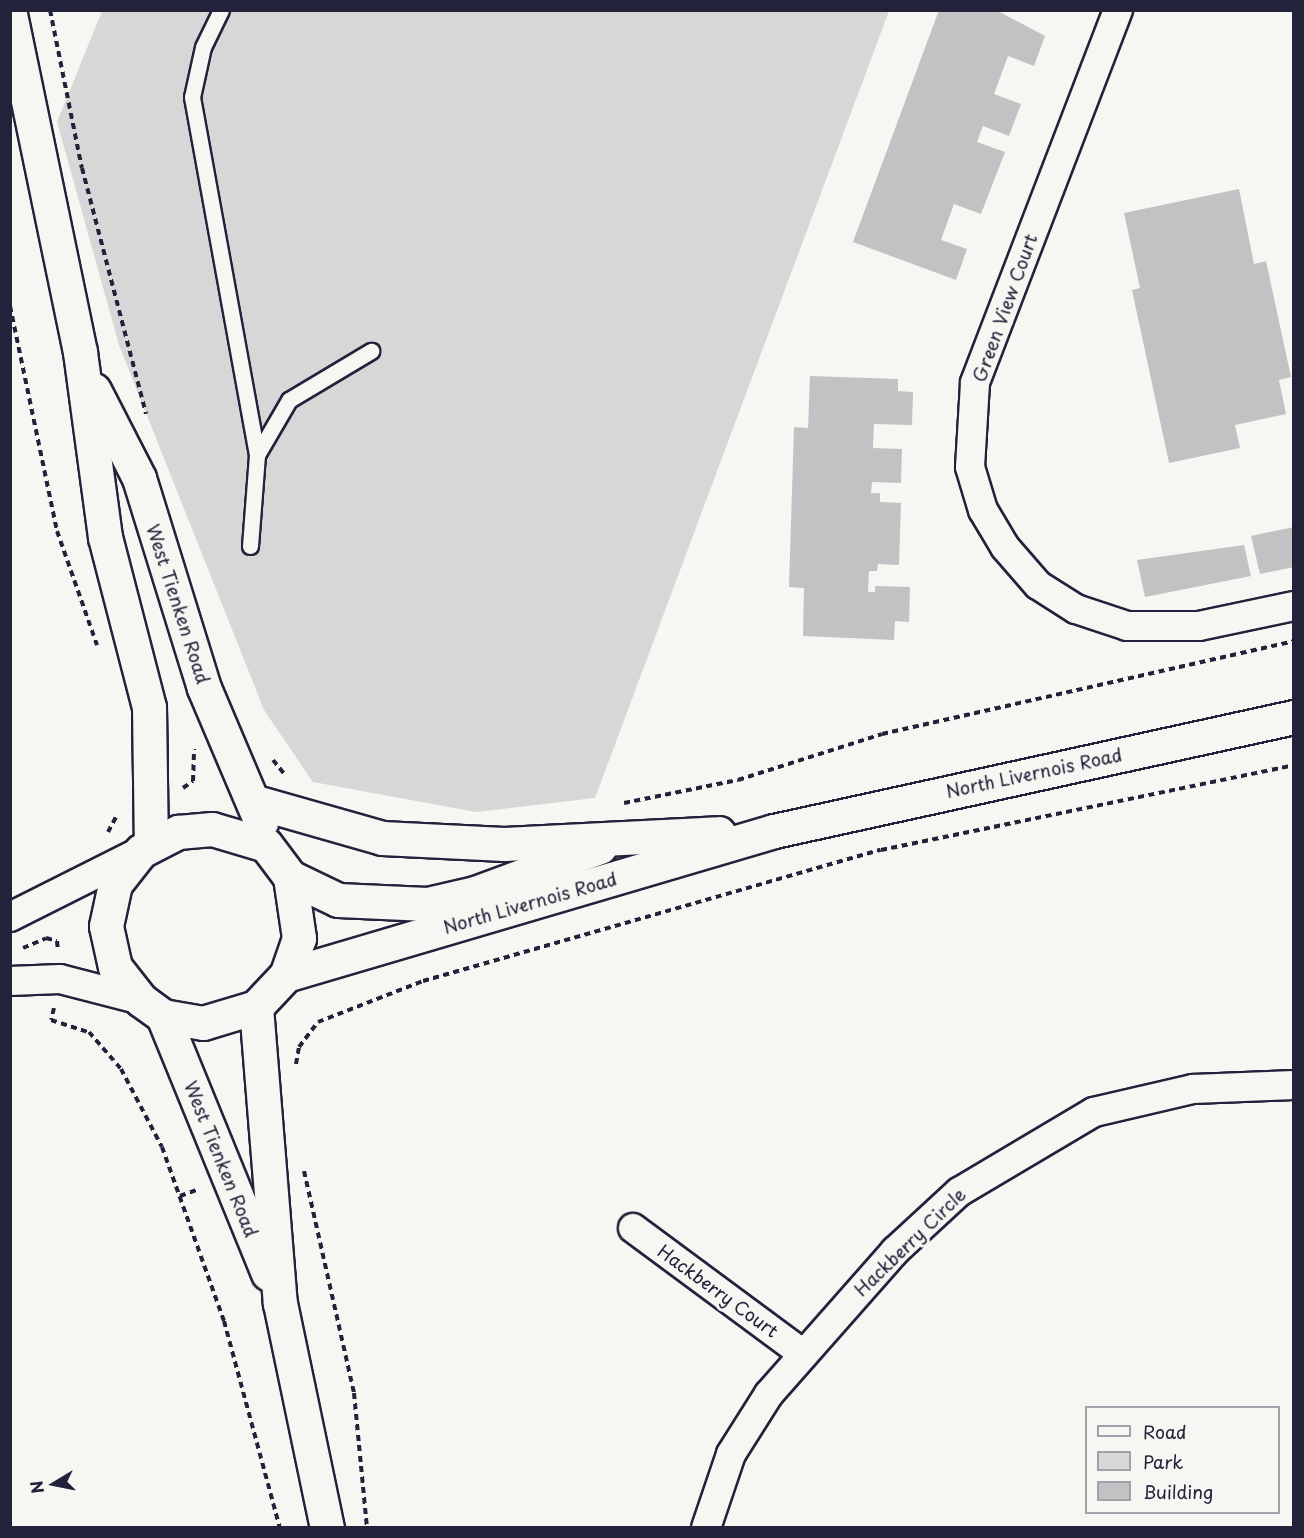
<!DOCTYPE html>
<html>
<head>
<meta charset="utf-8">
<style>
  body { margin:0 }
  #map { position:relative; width:1304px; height:1538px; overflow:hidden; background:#f6f6f2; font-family:"Playpen Sans",sans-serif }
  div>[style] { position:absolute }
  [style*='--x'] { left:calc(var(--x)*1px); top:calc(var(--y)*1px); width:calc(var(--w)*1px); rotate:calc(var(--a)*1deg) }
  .green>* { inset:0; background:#d7d7d7 }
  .building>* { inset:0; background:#c2c2c4 }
  .path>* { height:4px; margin-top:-2px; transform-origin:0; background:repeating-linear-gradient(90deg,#22223b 0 6px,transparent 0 10.5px) }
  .roads { filter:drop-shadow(2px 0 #22223b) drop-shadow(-2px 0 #22223b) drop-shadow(0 2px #22223b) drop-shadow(0 -2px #22223b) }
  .lane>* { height:15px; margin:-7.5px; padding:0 7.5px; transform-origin:7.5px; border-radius:7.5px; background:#f6f6f2 }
  .street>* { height:28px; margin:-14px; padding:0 14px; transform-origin:14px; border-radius:14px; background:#f6f6f2 }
  .secondary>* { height:33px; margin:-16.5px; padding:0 16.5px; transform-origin:16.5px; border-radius:16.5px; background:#f6f6f2 }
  span { translate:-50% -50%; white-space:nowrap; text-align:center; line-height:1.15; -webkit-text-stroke:6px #f6f6f2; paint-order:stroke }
  .street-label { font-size:18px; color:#22223b }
  .frame { position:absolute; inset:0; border:12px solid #22223b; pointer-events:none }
  .legend { position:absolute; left:1085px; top:1406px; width:195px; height:108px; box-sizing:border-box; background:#f6f6f2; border:2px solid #a1a1a9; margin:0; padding:8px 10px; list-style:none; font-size:18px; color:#22223b }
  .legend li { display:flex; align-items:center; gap:12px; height:30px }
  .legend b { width:30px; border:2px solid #a1a1a9 }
  .north { position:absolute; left:24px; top:1454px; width:60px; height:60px; -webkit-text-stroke:4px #f6f6f2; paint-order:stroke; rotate:260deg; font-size:16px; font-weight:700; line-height:24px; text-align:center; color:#22223b }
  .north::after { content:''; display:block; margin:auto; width:21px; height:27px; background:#22223b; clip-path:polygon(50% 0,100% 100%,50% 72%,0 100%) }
</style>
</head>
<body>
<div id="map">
  <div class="green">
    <div style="clip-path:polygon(102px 11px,889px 11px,595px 798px,476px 812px,313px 782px,264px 710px,119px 345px,57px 122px)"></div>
  </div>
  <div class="building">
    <div style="clip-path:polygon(939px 10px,996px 10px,1045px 36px,1034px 66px,1008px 56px,994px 94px,1021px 104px,1009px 136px,983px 126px,977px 142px,1005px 152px,981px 214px,954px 204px,941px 240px,967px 249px,956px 280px,853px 242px)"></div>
    <div style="clip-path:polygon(1239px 189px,1254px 264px,1266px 261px,1291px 377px,1279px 380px,1286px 414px,1235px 425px,1240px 448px,1169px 463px,1132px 290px,1140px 288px,1124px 213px)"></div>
    <div style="clip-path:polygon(810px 376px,898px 379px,898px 391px,913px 392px,912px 425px,874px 424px,873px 448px,902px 449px,901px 483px,872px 482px,871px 493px,880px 493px,880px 502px,901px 503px,899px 565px,878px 564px,877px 571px,869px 571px,868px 592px,875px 592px,875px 586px,910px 587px,909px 622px,895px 621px,894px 640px,803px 636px,804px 588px,789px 587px,794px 427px,808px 428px)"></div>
    <div style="clip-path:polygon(1294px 527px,1294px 567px,1260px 574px,1251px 536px)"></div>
    <div style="clip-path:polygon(1244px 545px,1251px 576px,1145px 597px,1137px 560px)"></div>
  </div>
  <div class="path">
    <div style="--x:50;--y:10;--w:161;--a:78.6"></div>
    <div style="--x:82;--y:168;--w:254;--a:75.4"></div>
    <div style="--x:10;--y:306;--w:230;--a:78.2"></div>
    <div style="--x:57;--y:531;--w:121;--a:70.7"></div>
    <div style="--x:273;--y:760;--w:19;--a:51"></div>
    <div style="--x:183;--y:788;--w:12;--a:-35"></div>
    <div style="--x:193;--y:781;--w:32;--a:-88"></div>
    <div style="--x:624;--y:803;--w:116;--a:-11.4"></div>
    <div style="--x:738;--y:780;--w:151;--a:-17.7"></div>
    <div style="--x:882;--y:734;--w:422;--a:-12.7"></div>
    <div style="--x:108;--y:832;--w:17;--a:-62"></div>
    <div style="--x:23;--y:948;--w:25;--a:-23"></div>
    <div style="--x:46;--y:938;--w:11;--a:15"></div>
    <div style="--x:57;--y:941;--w:10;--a:84"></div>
    <div style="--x:54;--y:1008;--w:12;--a:104"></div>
    <div style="--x:51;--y:1020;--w:40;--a:18"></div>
    <div style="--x:89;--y:1032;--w:49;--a:49.1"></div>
    <div style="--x:121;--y:1069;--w:88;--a:62.3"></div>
    <div style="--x:162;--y:1147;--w:185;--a:70.4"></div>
    <div style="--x:224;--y:1321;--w:214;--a:74.9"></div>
    <div style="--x:296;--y:1064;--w:17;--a:-80"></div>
    <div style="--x:299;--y:1047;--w:31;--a:-53"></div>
    <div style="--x:318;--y:1022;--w:113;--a:-21.3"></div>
    <div style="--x:423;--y:981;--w:476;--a:-16"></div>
    <div style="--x:881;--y:850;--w:422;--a:-11.6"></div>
    <div style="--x:304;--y:1171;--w:228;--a:77.3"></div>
    <div style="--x:354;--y:1393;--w:136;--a:84.5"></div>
    <div style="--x:180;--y:1196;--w:20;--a:-20"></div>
  </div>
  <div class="roads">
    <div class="lane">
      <div style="--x:221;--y:10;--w:41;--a:115.9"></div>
      <div style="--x:203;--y:47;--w:51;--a:102.4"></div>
      <div style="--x:192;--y:97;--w:364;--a:79.7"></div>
      <div style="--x:250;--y:546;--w:91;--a:-85.6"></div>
      <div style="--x:257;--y:455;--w:64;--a:-59.8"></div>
      <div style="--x:289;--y:400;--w:96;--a:-30.9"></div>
    </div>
    <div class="street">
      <div style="--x:1118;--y:10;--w:399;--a:111"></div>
      <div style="--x:975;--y:383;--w:84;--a:93.4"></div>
      <div style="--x:970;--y:467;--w:45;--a:73.2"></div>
      <div style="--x:983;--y:510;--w:43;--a:59.3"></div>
      <div style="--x:1005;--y:547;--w:50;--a:49"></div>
      <div style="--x:1038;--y:585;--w:45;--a:32.3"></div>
      <div style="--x:1076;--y:609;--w:54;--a:18.4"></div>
      <div style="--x:1127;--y:626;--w:72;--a:0"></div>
      <div style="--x:1199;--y:626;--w:97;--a:-11.9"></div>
      <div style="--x:10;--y:917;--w:147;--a:-26.7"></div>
      <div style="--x:10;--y:981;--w:50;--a:-2.3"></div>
      <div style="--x:60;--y:979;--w:84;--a:14.5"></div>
      <div style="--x:633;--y:1228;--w:212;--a:36.5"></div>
      <div style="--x:706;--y:1528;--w:78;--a:-71.3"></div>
      <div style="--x:731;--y:1454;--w:71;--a:-57.7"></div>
      <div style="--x:769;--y:1394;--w:191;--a:-48.6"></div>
      <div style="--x:895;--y:1251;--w:87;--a:-42.7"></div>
      <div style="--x:959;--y:1192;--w:157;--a:-30.7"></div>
      <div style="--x:1094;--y:1112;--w:102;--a:-13.1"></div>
      <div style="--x:1193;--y:1089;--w:101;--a:-2.3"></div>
    </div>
    <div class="secondary">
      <div style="--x:10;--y:14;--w:345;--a:78.3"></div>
      <div style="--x:80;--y:352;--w:187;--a:82.3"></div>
      <div style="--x:105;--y:537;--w:176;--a:75.5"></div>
      <div style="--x:149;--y:707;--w:137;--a:89.2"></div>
      <div style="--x:94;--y:390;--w:99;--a:62.9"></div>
      <div style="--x:139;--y:478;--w:220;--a:72.8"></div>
      <div style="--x:204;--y:688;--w:146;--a:67"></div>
      <div style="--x:256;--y:802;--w:131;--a:15.9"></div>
      <div style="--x:382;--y:838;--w:122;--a:2.8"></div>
      <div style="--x:504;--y:844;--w:215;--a:-2.9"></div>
      <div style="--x:212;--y:829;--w:56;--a:16.5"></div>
      <div style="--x:266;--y:845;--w:40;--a:53"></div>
      <div style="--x:290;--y:877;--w:62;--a:81.6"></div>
      <div style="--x:299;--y:938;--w:39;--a:109"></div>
      <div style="--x:286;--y:975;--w:44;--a:133.2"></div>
      <div style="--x:256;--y:1007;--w:55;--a:163.2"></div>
      <div style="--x:203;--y:1023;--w:41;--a:-170.1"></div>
      <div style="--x:163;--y:1016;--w:27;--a:-144"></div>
      <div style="--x:141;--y:1000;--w:42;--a:-128.2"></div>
      <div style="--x:115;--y:967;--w:42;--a:-102.4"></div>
      <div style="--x:106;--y:926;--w:43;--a:-77.9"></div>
      <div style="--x:115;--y:884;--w:42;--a:-51.8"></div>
      <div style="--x:141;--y:851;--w:42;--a:-27.2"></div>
      <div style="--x:178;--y:832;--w:34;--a:-5"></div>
      <div style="--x:290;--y:877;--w:53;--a:25.6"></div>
      <div style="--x:338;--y:900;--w:89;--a:2.6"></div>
      <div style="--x:427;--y:904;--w:49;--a:-12.9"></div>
      <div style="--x:475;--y:893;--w:133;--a:-20.2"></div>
      <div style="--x:286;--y:975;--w:509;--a:-16.44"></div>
      <div style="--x:774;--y:831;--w:532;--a:-12.37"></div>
      <div style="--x:256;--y:1007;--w:297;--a:85.4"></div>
      <div style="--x:280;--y:1303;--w:230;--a:78.2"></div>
      <div style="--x:163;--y:1016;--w:278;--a:67.8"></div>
    </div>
  </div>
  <div class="street-label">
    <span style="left:1005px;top:308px;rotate:-70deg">Green View Court</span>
    <span style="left:178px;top:604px;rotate:72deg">West Tienken Road</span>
    <span style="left:1034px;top:773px;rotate:-12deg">North Livernois Road</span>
    <span style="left:530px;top:903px;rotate:-16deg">North Livernois Road</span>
    <span style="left:221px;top:1159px;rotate:68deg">West Tienken Road</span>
    <span style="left:910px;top:1242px;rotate:-44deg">Hackberry Circle</span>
    <span style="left:718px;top:1291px;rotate:36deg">Hackberry Court</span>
  </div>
  <div class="frame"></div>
  <ul class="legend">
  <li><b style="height:8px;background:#f6f6f2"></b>Road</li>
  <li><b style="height:16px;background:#d7d7d7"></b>Park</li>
  <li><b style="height:16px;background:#c2c2c4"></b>Building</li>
  </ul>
  <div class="north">N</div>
</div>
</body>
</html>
